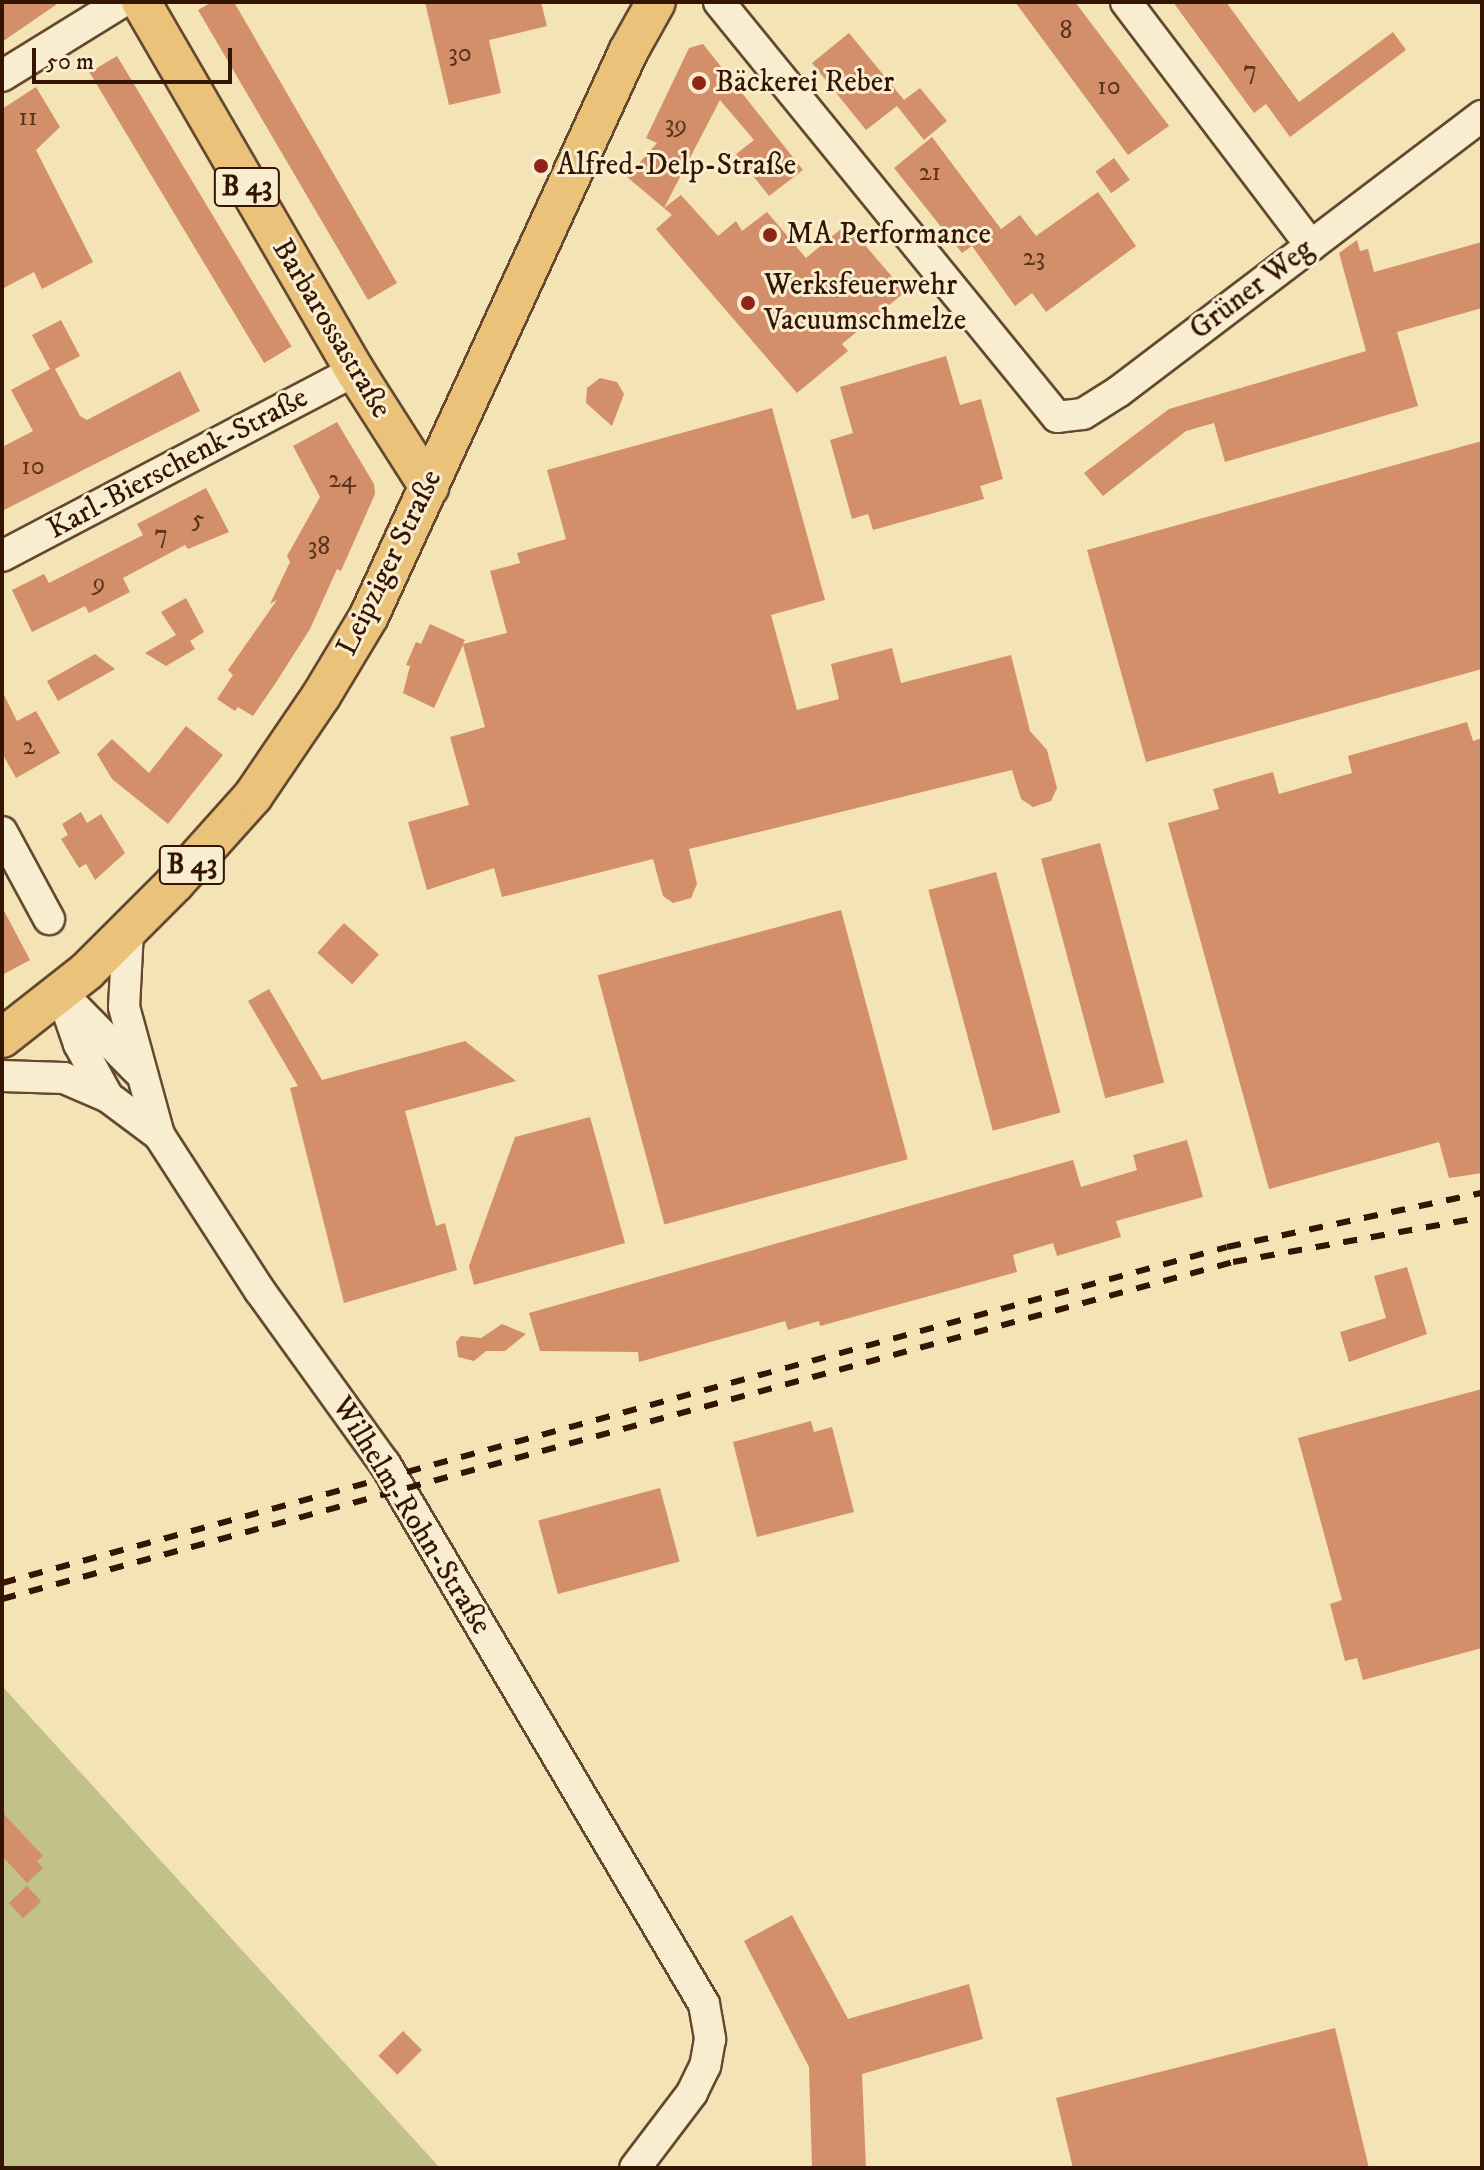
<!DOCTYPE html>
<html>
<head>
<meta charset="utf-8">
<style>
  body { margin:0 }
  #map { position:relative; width:1484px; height:2170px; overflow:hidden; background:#f4e3b5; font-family:"IM FELL DW Pica",serif }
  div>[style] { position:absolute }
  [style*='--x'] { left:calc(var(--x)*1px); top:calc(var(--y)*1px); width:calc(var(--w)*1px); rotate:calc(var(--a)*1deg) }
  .green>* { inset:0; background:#c2c189 }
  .building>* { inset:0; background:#d38f6a; transform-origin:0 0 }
  .roads { filter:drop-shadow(2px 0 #644830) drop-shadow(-2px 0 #644830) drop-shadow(0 2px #644830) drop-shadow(0 -2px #644830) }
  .minor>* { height:30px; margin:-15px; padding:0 15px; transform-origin:15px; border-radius:15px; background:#f8edcf }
  .major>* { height:38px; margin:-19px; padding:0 19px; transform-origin:19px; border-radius:19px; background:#eac27a }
  .rail>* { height:6px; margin-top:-3px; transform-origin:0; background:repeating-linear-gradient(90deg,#341503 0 14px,transparent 0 28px) }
  .dots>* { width:22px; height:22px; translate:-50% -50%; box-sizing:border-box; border:4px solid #f8edcf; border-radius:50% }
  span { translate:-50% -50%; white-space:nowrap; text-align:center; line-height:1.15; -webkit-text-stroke:6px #f8edcf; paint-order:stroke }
  .number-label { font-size:26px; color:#5c341d }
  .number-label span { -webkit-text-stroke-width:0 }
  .shield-label span { padding:2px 6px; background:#f8edcf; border:2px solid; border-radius:6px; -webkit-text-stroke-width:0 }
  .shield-label { font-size:28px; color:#341503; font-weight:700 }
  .poi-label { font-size:30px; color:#341503 }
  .left { translate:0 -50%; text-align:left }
  .street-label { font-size:30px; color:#341503 }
  .frame { position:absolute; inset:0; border:4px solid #341503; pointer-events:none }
  .scale { position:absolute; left:32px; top:48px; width:200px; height:36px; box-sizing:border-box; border:4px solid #341503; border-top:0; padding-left:10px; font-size:24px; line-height:28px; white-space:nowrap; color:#341503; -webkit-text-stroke:6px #f8edcf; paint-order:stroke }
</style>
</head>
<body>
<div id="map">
  <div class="green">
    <div style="clip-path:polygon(2px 1686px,440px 2168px,2px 2168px)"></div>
  </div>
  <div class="building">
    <div style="clip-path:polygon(2px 2px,60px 2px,2px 42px)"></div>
    <div style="clip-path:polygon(212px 2px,234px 2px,397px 283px,368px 300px,198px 10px)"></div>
    <div style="clip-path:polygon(425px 2px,541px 2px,547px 26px,489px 40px,501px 93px,449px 105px)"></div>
    <div style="clip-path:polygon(1015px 2px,1075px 2px,1169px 126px,1128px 155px)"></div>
    <div style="clip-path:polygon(1173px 2px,1226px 2px,1299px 102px,1393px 32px,1406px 50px,1290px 137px,1266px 104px,1254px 113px)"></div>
    <div style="clip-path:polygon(849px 33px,904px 100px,920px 88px,947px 121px,924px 140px,897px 106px,866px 130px,812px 63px)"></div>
    <div style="clip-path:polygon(703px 44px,803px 170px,769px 196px,736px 154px,754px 140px,720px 100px,664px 208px,627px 177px,657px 143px,646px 138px,689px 48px)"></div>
    <div style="left:117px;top:56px;width:339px;height:32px;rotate:59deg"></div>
    <div style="clip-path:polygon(36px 87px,60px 127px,36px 150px,93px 262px,42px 289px,34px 272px,2px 289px,2px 109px)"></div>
    <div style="clip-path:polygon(932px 137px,1001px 229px,1020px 215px,1036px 236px,1098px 192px,1136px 246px,1046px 312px,1032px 293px,1015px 306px,972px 246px,962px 253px,894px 168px)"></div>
    <div style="left:1114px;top:158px;width:27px;height:23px;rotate:54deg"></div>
    <div style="clip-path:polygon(681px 195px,718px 236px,736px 221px,742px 231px,767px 212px,806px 258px,847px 224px,905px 292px,842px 344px,848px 351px,797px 393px,656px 229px,672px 215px,664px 208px)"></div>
    <div style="clip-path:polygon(1357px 240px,1360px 251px,1368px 249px,1374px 272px,1482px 242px,1482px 308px,1397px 332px,1418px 406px,1225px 462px,1214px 423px,1186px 431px,1103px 496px,1084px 473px,1169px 409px,1366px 351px,1339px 253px)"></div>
    <div style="clip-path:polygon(61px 320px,80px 356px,55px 369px,80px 416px,87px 420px,180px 371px,200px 411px,2px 511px,2px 447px,33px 431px,11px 390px,50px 369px,32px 335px)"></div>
    <div style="clip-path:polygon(946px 356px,960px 405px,981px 399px,1003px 479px,980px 486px,984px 499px,873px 530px,868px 514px,852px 519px,830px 440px,853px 433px,840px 387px)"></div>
    <div style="clip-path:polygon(600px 378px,617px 382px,624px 394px,612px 426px,586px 403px,587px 388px)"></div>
    <div style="clip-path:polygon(772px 408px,825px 600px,771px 615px,797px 710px,839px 699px,831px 664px,892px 648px,901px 683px,1011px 655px,1030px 731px,1047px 750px,1057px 788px,1051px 801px,1033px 807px,1021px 799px,1012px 770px,689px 849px,697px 884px,691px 898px,673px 903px,663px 896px,653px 859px,502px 897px,494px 868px,427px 890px,408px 822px,469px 805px,450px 737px,485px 727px,463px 645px,434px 708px,403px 693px,410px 666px,406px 665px,416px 642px,421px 644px,430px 624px,465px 640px,463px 644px,507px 633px,490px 571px,520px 563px,517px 553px,566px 539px,547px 470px)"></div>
    <div style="clip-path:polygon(337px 422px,374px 484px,375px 494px,341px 571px,337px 569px,310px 629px,275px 684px,253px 716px,238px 707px,235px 711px,217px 699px,233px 675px,228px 670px,277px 600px,270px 604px,290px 562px,287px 556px,320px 497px,293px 446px)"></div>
    <div style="clip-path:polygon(1482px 441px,1482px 669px,1146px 762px,1087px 550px)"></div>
    <div style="clip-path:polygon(206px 488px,229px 532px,188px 549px,185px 545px,123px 578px,130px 592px,89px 613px,85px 606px,32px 632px,12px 590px,44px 574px,49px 583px,143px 535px,137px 524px)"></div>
    <div style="clip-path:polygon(186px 598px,204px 632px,190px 641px,195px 649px,166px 666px,145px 653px,176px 635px,161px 612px)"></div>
    <div style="clip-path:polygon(95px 654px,115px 669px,58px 701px,47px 681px)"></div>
    <div style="clip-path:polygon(2px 691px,17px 721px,36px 711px,60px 753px,16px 778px,2px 753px)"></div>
    <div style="clip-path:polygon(1467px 722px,1473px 741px,1482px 738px,1482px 1173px,1449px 1178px,1439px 1142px,1269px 1189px,1168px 823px,1219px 809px,1213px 789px,1273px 772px,1279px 794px,1352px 773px,1348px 756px)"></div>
    <div style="clip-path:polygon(186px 726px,223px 755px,168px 824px,112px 779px,97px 754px,112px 739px,149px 773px)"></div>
    <div style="clip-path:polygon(81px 812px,87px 823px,101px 814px,125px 853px,95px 880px,86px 864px,79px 868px,61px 839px,68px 835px,62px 824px)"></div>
    <div style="left:1100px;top:843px;width:248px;height:61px;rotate:75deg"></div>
    <div style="left:996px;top:872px;width:249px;height:70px;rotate:75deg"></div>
    <div style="clip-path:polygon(2px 907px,30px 960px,2px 975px)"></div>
    <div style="left:841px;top:910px;width:258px;height:252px;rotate:75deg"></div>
    <div style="left:344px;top:923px;width:47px;height:40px;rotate:42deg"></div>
    <div style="clip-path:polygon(269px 989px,322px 1080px,465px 1041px,516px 1081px,405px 1111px,436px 1226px,445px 1223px,457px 1270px,344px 1303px,290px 1088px,298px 1086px,248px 1001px)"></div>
    <div style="clip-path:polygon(590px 1117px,625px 1243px,474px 1285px,469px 1266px,515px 1137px)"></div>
    <div style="clip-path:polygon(1187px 1140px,1203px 1197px,1116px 1221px,1121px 1237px,1057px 1256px,1053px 1243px,1013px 1255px,1017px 1272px,820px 1326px,819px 1321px,788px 1330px,785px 1321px,639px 1362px,638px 1352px,540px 1351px,529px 1313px,1073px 1160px,1081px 1187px,1137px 1170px,1133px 1155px)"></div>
    <div style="clip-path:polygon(1407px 1267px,1427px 1334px,1349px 1362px,1340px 1332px,1386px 1318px,1374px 1276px)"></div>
    <div style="clip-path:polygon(502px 1324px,526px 1334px,505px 1351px,486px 1351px,474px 1361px,458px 1357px,456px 1342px,461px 1336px,481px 1338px)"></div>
    <div style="clip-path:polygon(1482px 1389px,1482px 1648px,1363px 1680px,1357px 1658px,1345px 1661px,1330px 1604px,1342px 1600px,1298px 1438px)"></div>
    <div style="clip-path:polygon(811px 1421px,814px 1432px,832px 1427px,854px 1512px,757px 1537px,733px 1442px)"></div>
    <div style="left:660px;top:1488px;width:76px;height:126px;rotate:75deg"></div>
    <div style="clip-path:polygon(2px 1812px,43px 1856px,37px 1861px,43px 1868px,27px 1883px,2px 1856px)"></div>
    <div style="left:27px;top:1886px;width:21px;height:25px;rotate:47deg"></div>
    <div style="clip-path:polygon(792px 1915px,848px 2019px,969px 1984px,983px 2039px,862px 2074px,866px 2168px,812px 2168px,809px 2067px,744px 1941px)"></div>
    <div style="clip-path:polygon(1335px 2028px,1369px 2168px,1073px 2168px,1056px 2098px)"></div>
    <div style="left:403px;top:2031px;width:27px;height:35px;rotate:45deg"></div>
  </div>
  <div class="roads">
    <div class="minor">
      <div style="--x:719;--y:2;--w:535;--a:50.84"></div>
      <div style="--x:1057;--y:417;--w:26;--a:-7"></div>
      <div style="--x:1083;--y:414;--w:41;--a:-32.2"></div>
      <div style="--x:1118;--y:392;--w:457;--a:-37.2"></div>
      <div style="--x:1126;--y:2;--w:306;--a:52.8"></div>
      <div style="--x:2;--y:76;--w:141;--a:-31.7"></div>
      <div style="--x:2;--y:556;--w:399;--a:-27.7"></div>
      <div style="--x:2;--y:832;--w:99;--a:61.6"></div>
      <div style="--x:128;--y:931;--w:76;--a:93"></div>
      <div style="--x:124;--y:1007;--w:133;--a:74.7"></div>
      <div style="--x:159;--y:1135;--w:186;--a:57.1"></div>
      <div style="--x:260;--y:1291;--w:213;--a:54.2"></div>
      <div style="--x:385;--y:1464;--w:627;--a:59.43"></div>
      <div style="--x:704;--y:2004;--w:36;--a:80"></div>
      <div style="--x:710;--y:2039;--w:27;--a:100"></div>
      <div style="--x:705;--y:2066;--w:30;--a:116"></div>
      <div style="--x:692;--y:2093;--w:94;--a:127.2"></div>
      <div style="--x:61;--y:993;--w:110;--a:45.4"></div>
      <div style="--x:62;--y:995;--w:52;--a:70.9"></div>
      <div style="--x:79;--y:1044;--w:60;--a:61.3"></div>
      <div style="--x:2;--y:1076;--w:62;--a:1.8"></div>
      <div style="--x:64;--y:1078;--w:48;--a:23.4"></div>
      <div style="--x:108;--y:1097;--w:64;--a:36.7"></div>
    </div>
    <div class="major">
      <div style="--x:141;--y:2;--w:427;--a:59.9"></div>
      <div style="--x:355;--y:371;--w:138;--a:57.5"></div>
      <div style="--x:2;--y:1038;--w:108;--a:-38.2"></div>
      <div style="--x:87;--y:971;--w:124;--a:-45"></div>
      <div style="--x:175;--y:883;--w:117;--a:-48.1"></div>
      <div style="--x:253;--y:796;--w:121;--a:-55.8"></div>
      <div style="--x:321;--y:696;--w:93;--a:-59"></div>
      <div style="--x:369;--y:616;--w:621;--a:-65.33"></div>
      <div style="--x:628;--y:52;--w:57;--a:-60.8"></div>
    </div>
  </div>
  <div class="rail">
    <div style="--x:2;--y:1583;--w:1270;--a:-15.34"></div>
    <div style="--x:1227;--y:1247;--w:261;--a:-12"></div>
    <div style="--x:2;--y:1599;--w:1276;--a:-15.31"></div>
    <div style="--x:1233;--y:1262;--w:253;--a:-10.2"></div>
  </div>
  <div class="dots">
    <div style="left:699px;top:83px;background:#8f2418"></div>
    <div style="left:541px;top:166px;background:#8f2418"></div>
    <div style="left:770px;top:235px;background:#8f2418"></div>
    <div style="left:748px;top:303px;background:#8f2418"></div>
  </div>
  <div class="number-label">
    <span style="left:1066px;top:31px">8</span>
    <span style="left:460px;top:54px">30</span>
    <span style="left:1250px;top:71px">7</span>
    <span style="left:1109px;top:87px">10</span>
    <span style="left:28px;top:118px">11</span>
    <span style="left:676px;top:125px">39</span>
    <span style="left:930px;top:173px">21</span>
    <span style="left:1034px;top:258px">23</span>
    <span style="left:33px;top:467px">10</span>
    <span style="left:342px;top:480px">24</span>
    <span style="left:198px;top:520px">5</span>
    <span style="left:161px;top:535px">7</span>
    <span style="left:319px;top:547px">38</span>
    <span style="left:99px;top:583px">9</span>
    <span style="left:29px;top:747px">2</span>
  </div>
  <div class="shield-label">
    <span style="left:247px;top:187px">B 43</span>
    <span style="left:192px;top:865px">B 43</span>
  </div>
  <div class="poi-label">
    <span class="left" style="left:715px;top:83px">Bäckerei Reber</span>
    <span class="left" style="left:557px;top:166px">Alfred-Delp-Straße</span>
    <span class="left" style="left:786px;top:235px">MA Performance</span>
    <span class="left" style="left:764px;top:303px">Werksfeuerwehr<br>Vacuumschmelze</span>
  </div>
  <div class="street-label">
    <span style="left:1252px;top:290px;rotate:-37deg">Grüner Weg</span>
    <span style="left:331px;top:329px;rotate:59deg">Barbarossastraße</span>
    <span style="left:178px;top:464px;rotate:-28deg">Karl-Bierschenk-Straße</span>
    <span style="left:390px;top:563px;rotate:-64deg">Leipziger Straße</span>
    <span style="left:411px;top:1516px;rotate:58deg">Wilhelm-Rohn-Straße</span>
  </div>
  <div class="frame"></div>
  <div class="scale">50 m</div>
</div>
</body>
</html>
